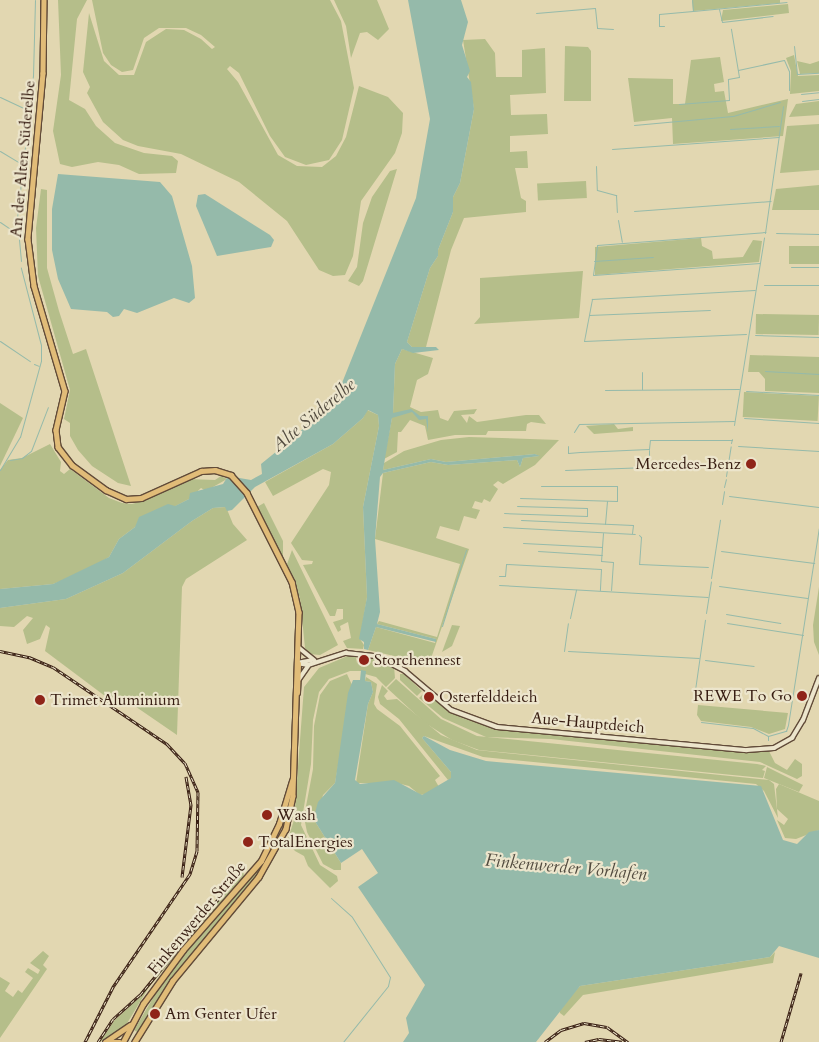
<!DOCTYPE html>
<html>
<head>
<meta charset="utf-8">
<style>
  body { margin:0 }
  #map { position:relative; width:819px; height:1042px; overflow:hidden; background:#e2d7b1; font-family:Cardo,serif }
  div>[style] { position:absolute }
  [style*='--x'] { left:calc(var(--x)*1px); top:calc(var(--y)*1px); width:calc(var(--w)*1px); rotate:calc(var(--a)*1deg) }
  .green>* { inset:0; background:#b5be8a; transform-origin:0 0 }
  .water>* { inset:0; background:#95baaa }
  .stream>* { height:1px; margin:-0.5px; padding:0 0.5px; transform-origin:0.5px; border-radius:0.5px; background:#95baaa }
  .roads { filter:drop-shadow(1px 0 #614b39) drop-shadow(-1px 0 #614b39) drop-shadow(0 1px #614b39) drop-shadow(0 -1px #614b39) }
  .minor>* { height:4px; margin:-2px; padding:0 2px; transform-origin:2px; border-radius:2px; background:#ece5cc }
  .major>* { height:4.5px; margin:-2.25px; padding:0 2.25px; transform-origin:2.25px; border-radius:2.25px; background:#e1bc78 }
  .rail>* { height:3px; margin-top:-1.5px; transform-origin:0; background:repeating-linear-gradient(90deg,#ece5cc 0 4px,#361c11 0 8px); box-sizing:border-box; border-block:1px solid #361c11 }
  .dots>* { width:14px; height:14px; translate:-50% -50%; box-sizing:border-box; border:2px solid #ece5cc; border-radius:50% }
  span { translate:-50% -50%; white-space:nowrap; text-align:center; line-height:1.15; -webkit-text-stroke:4.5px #ece5cc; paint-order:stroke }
  .street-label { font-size:16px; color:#361c11 }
  .poi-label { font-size:16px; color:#361c11 }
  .right { translate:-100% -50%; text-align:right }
  .left { translate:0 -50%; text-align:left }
  .water-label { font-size:18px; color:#524b3f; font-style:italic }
</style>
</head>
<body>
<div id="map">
  <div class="green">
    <div style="clip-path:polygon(58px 0,87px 0,77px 19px,69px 100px,85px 109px,96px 126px,115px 143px,144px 153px,172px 156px,178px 161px,176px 173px,139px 174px,119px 165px,98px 162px,72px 167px,60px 164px,53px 131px,61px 75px)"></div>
    <div style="clip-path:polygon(92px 0,330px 0,341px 21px,354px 88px,342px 140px,329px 160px,306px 165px,285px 157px,270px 136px,239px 73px,230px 66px,227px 69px,238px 82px,278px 155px,297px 166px,322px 167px,336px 156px,346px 137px,359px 86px,388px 97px,403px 113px,402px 133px,395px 153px,361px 201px,353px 256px,345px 275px,333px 276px,319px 270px,287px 221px,239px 182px,181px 154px,138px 146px,123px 140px,103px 122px,87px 93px,90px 87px,83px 72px,89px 13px,104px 61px,119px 75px,134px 75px,146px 42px,166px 29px,184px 30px,201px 39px,212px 49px,215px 47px,201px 35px,186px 28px,159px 28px,144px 38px,133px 70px,122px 72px,111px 65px,103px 53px)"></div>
    <div style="clip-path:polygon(334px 0,377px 0,389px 29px,378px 40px,367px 32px,360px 33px,351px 58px,346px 26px)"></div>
    <div style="clip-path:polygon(692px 0,780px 0,780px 3px,693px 11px)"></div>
    <div style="clip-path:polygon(788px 4px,789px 13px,721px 21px,723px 10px)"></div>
    <div style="clip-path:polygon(485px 39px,495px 53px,496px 77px,522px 77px,522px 50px,545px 48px,546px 93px,510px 95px,511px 115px,547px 114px,548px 134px,510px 136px,510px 152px,527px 151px,528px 168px,515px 168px,521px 198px,526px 201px,526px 212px,464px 218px,451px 250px,426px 347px,412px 347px,407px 342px,430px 268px,438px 256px,438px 250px,453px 212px,453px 197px,460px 183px,474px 109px,463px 40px)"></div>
    <div style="clip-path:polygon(565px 46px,588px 47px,591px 51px,591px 101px,564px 101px)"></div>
    <div style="clip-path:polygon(794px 55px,798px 76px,819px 75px,819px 91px,790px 94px,791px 71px,786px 58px)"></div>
    <div style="clip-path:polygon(720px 57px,724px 82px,714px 84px,715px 92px,724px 91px,728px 113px,788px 99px,783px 136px,673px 144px,672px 118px,634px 122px,628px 78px,673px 79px,673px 104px,685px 104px,691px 60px)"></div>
    <div style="clip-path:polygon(797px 61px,810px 64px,819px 61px,819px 73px,800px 74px)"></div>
    <div style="clip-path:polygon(819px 101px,819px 115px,789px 117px,796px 104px)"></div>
    <div style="clip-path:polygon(819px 124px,819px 170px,780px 173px,787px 126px)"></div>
    <div style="clip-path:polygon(397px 169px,363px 281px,359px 286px,348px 281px,357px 267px,363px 223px,372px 197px,390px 171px)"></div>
    <div style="left:586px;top:181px;width:17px;height:49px;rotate:87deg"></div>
    <div style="clip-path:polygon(819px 185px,819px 210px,772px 210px,776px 189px)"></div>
    <div style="clip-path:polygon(41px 189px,47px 190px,47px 268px,59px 311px,73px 354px,86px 349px,131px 486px,118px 483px,92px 466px,78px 450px,70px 436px,70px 423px,64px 419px,70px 390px,38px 276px,36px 228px)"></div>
    <div style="clip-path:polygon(701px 238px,702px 246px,712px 251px,713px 259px,743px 257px,753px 240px,762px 241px,759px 262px,595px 275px,595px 247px)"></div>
    <div style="left:789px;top:246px;width:30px;height:18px"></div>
    <div style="clip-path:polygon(583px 271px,579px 318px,474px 324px,480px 317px,480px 278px)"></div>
    <div style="left:756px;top:314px;width:63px;height:20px;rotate:1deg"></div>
    <div style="clip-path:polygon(402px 349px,433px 358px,428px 374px,417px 380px,410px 407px,421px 412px,438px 410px,440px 418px,448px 421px,454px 411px,477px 409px,474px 414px,461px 415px,467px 423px,469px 416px,477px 422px,526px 415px,539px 415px,546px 424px,531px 422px,527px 424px,526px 431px,488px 431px,486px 435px,455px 435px,428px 440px,425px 426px,410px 420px,401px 432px,398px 432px,397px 452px,384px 459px,393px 413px,395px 364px)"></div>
    <div style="clip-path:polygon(750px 355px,819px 357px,819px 393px,765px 391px,765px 379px,759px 372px,748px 372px)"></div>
    <div style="left:744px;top:392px;width:75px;height:25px;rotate:3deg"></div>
    <div style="clip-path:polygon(0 403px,23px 418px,0 466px)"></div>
    <div style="clip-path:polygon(367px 410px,378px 415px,379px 426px,363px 507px,367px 597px,360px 639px,364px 645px,363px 649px,347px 648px,343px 641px,351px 638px,348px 622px,340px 626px,341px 630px,338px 632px,333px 622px,343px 619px,343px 609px,337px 609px,335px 616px,330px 616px,303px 565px,312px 564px,313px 561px,302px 560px,291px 543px,329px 485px,331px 472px,323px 469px,273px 496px,265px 482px,333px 444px,363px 418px)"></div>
    <div style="clip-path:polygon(614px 424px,618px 429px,633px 427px,633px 431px,594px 434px,586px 426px)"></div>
    <div style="clip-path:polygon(469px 437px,559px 440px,535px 465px,503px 484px,498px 481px,493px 485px,498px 489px,490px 502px,484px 499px,482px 503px,475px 501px,472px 508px,480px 510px,476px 519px,464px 516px,459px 531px,440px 526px,436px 538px,469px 549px,429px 664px,368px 650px,376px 627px,435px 643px,436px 639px,377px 624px,379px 621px,437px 637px,460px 564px,375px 539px,383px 473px,431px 462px,448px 465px,517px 460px,520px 467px,523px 458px,539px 456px,535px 454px,446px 462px,431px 459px,383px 470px,384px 463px,404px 451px,441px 440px)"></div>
    <div style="clip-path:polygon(50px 444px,61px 462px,60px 471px,64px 474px,70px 469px,109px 498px,122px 503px,132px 504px,146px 500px,188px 479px,215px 480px,221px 476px,227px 479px,206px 491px,201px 488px,189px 499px,135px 527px,119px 539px,109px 557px,85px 572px,53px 584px,0 589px,0 470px,8px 460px,22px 458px)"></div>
    <div style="clip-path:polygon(264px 503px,283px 541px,283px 559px,257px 507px)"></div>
    <div style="clip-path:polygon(226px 507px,233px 524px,247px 540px,186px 579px,182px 587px,177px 735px,126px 700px,105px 696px,45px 651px,50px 628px,46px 625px,40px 639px,27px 644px,23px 630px,33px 618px,27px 616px,14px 627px,0 626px,0 608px,66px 599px,123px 573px,192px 521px,213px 508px)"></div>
    <div style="clip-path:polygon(292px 550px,338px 645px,320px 655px,309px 654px,305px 648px,300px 598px,286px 567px)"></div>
    <div style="clip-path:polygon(819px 587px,819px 655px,814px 642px,813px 625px)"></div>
    <div style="clip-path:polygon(452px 625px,460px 626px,452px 646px,442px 652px)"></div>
    <div style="clip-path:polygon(350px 655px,356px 656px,356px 663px,357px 658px,360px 661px,367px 662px,371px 658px,387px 663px,394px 666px,395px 678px,386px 687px,376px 677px,365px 674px,365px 671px,350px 671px,329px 679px,319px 692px,313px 720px,311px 764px,301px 825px,320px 865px,337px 876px,338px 881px,330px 888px,308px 866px,304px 856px,295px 851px,287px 842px,294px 820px,304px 687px,319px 668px)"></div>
    <div style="clip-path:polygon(347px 674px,352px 685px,335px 783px,323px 795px,316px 823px,341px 863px,341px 870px,334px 870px,323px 864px,307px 832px,304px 817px,313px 769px,314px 726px,320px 695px,330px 681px)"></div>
    <div style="clip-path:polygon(400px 674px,404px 674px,422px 691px,417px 696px,400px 680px)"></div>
    <div style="clip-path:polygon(366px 677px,377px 684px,374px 704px,377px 709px,400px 726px,440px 776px,435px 780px,439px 787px,427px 794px,420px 795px,409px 786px,397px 783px,356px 783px,368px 704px,373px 692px,371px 682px,365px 681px)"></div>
    <div style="clip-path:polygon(396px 679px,441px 719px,477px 736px,757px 764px,766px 766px,762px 770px,765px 771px,763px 778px,479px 750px,452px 740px,425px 723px,387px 688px)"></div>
    <div style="clip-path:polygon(382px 685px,388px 691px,384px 696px,387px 700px,397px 699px,441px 735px,477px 750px,769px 780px,774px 784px,778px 818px,764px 791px,756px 784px,483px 757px,424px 736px,422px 738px,451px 772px,452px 778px,448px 780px,399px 719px,380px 704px,378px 697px)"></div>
    <div style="clip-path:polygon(424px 693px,462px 718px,496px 729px,731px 751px,769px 751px,775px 763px,787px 770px,795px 759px,802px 764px,802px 776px,797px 779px,760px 762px,551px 739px,486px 737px,443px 718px,419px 698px)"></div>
    <div style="clip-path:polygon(698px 705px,788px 713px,785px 729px,769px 734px,751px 727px,701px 721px,697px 715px)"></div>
    <div style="clip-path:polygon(767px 767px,803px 785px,799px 792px,764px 778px)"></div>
    <div style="clip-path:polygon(779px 784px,819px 801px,819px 830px,796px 839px,785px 838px,777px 820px,784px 825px,788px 819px,777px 809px,776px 789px)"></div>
    <div style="clip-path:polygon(273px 849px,256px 878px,171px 979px,137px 1032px,134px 1030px,168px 973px)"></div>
    <div style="clip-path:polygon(242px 865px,244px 876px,149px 987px,126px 1025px,100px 1042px,114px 1021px,140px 997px,231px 885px)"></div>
    <div style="clip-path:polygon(43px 951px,49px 956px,43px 965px,47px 969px,0 1038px,0 977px,10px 983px,5px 991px,13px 997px,18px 990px,22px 993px,33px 978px,25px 972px,28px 968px,38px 974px,40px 970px,30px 963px)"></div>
    <div style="clip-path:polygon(775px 952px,773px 963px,583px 995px,564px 1016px,560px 1013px,559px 1009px,580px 986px,770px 957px)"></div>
  </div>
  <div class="water">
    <div style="clip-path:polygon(408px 0,461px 0,468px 22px,462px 45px,470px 71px,467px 77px,471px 82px,474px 109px,460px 183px,453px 197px,453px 212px,438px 250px,438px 256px,430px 268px,407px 342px,412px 347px,436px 347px,439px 350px,413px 353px,402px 349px,395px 364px,393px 413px,411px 409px,420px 416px,428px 416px,428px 432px,426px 419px,419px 420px,412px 412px,392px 418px,383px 470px,431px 459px,446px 462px,535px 454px,540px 456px,523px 458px,520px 467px,517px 460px,448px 465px,431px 462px,383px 473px,380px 477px,375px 539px,380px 612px,377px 624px,436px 639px,436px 642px,376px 627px,368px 650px,364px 649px,364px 642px,359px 639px,367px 597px,363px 507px,379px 426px,378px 415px,368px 410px,363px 418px,333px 444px,255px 487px,232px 510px,227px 511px,225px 507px,213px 508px,192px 521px,123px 573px,66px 599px,0 608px,0 589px,53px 584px,109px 557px,119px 539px,135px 527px,139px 517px,168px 504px,175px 506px,189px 499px,190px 493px,223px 484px,228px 476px,251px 480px,262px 474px,261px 464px,298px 434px,340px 388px,416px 198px,430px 119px)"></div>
    <div style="clip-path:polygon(58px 174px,160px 182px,172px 196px,192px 266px,195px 298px,189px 303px,174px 298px,137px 313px,124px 309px,119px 316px,113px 317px,107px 312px,71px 309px,58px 279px,52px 250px,52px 209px)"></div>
    <div style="clip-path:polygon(205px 194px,270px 235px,274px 240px,271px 247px,217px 256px,196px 206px,198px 195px)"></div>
    <div style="clip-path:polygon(361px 670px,366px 671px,365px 681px,371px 682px,373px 692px,368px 704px,355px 780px,360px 784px,394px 780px,422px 795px,451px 778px,451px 772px,422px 738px,424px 736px,450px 750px,486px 761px,761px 786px,783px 840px,797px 844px,809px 832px,819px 830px,819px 958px,779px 946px,770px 957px,580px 986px,536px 1042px,403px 1042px,409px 1033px,406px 1018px,425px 985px,358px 887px,378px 873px,362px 849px,341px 863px,316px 823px,315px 813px,318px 802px,335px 783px,348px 693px,353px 680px,360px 680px)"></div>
  </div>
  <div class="stream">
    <div style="--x:719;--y:9;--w:13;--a:77"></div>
    <div style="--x:722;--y:22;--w:51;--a:-6.7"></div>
    <div style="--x:693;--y:11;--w:94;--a:-5.5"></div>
    <div style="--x:536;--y:13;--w:59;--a:-4.8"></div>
    <div style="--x:595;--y:8;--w:20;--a:84"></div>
    <div style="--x:597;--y:28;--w:16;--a:4"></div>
    <div style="--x:664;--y:26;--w:5;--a:180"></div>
    <div style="--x:659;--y:26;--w:12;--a:-90"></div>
    <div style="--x:659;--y:14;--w:34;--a:-5"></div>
    <div style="--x:693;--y:11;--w:11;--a:-95"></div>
    <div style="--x:794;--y:46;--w:28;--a:84"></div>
    <div style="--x:797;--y:74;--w:22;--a:-3"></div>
    <div style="--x:738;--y:70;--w:47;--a:-12.3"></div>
    <div style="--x:784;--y:60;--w:12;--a:66"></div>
    <div style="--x:789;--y:71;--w:19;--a:90"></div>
    <div style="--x:801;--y:94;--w:18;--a:-6"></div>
    <div style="--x:0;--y:97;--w:33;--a:25"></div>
    <div style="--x:802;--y:101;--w:17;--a:-7"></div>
    <div style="--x:679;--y:104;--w:50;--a:-4.6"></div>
    <div style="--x:729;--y:100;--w:21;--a:-93"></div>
    <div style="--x:728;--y:79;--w:11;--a:-10"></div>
    <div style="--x:739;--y:77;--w:49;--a:-99.5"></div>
    <div style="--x:634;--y:125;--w:99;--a:-5.2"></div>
    <div style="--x:733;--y:116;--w:49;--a:-16.6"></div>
    <div style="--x:730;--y:129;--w:49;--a:-3.5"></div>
    <div style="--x:612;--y:149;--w:167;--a:-4.1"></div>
    <div style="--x:0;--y:151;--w:23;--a:31"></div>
    <div style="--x:596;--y:166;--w:24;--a:88"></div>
    <div style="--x:597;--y:190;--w:20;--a:15"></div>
    <div style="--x:616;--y:195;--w:17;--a:87"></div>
    <div style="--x:634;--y:211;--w:137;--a:-4.2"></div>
    <div style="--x:618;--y:220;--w:22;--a:80"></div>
    <div style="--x:0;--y:222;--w:14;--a:34"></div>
    <div style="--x:765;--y:233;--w:128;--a:-81.9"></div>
    <div style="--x:776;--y:233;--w:43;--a:1.3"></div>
    <div style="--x:21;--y:261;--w:43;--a:-95.3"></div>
    <div style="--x:17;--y:218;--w:143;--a:-83.6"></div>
    <div style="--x:33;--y:76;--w:76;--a:-88.5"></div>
    <div style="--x:594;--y:261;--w:59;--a:-3.9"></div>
    <div style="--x:760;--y:263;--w:167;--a:175.9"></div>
    <div style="--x:593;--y:275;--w:30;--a:-82"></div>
    <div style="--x:597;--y:245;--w:169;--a:-4.4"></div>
    <div style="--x:791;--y:267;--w:28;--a:0"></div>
    <div style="--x:764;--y:285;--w:55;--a:0"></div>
    <div style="--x:589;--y:315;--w:121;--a:-2.4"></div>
    <div style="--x:746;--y:334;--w:162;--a:177.5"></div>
    <div style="--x:584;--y:341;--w:43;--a:-79.2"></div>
    <div style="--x:592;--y:299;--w:163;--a:-3.2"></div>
    <div style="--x:755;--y:335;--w:64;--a:1.8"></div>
    <div style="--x:0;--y:341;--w:36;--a:34"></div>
    <div style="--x:34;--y:364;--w:5;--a:22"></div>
    <div style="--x:765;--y:371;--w:54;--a:3.2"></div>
    <div style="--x:642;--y:372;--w:17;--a:90"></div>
    <div style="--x:605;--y:390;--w:134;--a:-0.4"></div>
    <div style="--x:746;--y:391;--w:73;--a:3.1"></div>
    <div style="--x:744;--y:418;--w:75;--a:3.8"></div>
    <div style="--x:734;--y:425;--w:190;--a:-80.9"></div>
    <div style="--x:574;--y:432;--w:9;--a:-58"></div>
    <div style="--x:579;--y:424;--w:155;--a:-1.1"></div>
    <div style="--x:731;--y:443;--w:4;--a:-76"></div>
    <div style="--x:568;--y:446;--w:7;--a:90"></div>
    <div style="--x:568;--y:453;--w:12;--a:-5"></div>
    <div style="--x:580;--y:452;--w:69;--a:-2.5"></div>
    <div style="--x:649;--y:449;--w:9;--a:-84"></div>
    <div style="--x:650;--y:440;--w:82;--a:0"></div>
    <div style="--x:738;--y:446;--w:81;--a:3.5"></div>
    <div style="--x:10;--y:460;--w:12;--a:-9"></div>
    <div style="--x:22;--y:458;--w:11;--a:-38"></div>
    <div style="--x:31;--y:451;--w:47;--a:-68.9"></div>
    <div style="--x:679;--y:467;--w:49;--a:-1.2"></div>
    <div style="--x:0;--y:470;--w:39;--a:-59"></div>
    <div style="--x:20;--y:437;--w:79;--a:-74.6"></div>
    <div style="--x:41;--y:361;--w:16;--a:-90"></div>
    <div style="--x:41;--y:345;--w:80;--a:-104.6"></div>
    <div style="--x:565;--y:470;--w:84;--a:-2"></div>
    <div style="--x:649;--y:467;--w:17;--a:-90"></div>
    <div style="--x:726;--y:476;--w:30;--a:-81"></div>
    <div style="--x:724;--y:487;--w:8;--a:-76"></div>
    <div style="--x:729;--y:496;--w:91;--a:7"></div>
    <div style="--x:520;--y:498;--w:97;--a:1.8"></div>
    <div style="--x:617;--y:501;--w:15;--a:-90"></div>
    <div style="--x:617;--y:486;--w:76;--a:180"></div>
    <div style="--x:722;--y:504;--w:13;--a:-81"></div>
    <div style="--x:504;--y:513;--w:83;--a:2.1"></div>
    <div style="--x:587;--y:516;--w:8;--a:-90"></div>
    <div style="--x:587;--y:508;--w:70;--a:-178.4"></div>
    <div style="--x:521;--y:520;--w:112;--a:2.6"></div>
    <div style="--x:633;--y:525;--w:8;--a:97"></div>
    <div style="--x:605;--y:524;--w:23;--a:-85"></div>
    <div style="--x:503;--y:527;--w:132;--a:3"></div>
    <div style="--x:603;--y:533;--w:28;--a:94"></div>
    <div style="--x:601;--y:561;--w:12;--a:5"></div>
    <div style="--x:613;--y:562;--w:28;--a:94"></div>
    <div style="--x:639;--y:535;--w:3;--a:45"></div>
    <div style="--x:641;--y:537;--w:27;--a:94"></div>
    <div style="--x:639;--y:564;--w:69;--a:2.5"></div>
    <div style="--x:523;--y:543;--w:79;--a:2.9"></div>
    <div style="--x:538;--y:551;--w:64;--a:3.6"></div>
    <div style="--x:721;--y:551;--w:94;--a:7.4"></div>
    <div style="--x:499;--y:576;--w:6;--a:0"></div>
    <div style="--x:505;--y:576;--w:12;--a:-85"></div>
    <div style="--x:506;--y:564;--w:95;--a:3"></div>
    <div style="--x:601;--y:569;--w:21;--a:93"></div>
    <div style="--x:711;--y:578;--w:59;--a:-81.2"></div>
    <div style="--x:499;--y:585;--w:209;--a:3.3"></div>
    <div style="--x:719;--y:586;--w:89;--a:7.8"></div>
    <div style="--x:706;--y:613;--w:32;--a:-81"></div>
    <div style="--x:726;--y:614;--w:55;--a:9.5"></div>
    <div style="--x:570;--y:618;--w:29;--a:-78"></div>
    <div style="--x:727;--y:623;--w:77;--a:9"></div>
    <div style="--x:442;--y:626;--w:80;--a:-72.5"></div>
    <div style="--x:564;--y:651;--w:28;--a:-82"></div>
    <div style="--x:568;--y:651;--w:131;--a:3.1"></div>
    <div style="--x:705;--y:660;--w:49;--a:7"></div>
    <div style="--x:694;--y:697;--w:78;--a:-81.9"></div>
    <div style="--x:701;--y:722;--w:52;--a:6.6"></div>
    <div style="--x:753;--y:728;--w:17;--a:28"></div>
    <div style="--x:768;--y:740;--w:4;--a:-90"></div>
    <div style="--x:768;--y:736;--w:19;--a:-16"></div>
    <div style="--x:786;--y:731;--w:6;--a:-72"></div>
    <div style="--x:788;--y:725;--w:199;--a:-81.1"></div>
    <div style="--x:331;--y:898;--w:28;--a:42"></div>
    <div style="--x:352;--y:917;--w:71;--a:57.7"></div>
    <div style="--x:390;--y:977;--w:9;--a:103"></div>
    <div style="--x:388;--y:986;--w:72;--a:128.8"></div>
  </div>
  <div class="roads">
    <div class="minor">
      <div style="--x:298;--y:647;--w:21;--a:39"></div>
      <div style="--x:297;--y:663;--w:11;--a:10"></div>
      <div style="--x:308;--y:665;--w:40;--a:-18"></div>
      <div style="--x:346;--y:653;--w:30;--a:6"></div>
      <div style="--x:376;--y:656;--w:33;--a:27"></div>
      <div style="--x:405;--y:671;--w:60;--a:40.3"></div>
      <div style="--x:451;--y:710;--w:49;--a:20.3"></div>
      <div style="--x:497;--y:727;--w:251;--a:5.3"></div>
      <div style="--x:747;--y:750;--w:27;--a:-4"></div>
      <div style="--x:774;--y:748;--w:21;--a:-29"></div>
      <div style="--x:792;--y:738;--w:21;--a:-59"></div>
      <div style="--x:803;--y:720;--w:45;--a:-69.1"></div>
      <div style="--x:297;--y:663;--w:15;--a:-11"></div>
      <div style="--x:299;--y:679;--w:16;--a:-55"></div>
    </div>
    <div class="major">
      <div style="--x:44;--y:0;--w:73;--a:90.8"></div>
      <div style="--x:43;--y:73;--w:167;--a:95.2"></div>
      <div style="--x:28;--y:239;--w:47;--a:82.7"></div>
      <div style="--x:34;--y:286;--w:109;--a:73.6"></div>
      <div style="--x:65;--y:391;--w:40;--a:103"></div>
      <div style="--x:56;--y:430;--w:17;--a:83"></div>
      <div style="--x:58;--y:447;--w:23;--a:52"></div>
      <div style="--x:72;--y:465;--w:42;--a:36.3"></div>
      <div style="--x:106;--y:490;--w:22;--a:24"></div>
      <div style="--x:126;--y:499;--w:15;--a:-4"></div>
      <div style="--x:141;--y:498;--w:66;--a:-24.2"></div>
      <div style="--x:201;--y:471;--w:14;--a:-4"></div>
      <div style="--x:215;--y:470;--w:17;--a:17"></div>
      <div style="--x:231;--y:475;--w:24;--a:48"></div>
      <div style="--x:247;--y:493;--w:100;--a:63.2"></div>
      <div style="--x:292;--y:582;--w:31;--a:77"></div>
      <div style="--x:299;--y:612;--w:184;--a:91.9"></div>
      <div style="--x:293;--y:796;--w:34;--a:102"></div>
      <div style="--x:286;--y:829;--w:55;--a:119.4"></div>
      <div style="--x:259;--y:877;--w:135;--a:129.6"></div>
      <div style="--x:173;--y:981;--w:72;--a:121.9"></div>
      <div style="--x:297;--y:693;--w:29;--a:-88"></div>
      <div style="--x:105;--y:1042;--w:30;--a:-34"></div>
      <div style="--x:106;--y:1042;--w:14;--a:0"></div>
      <div style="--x:123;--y:1042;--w:43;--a:-62.2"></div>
      <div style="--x:143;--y:1004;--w:67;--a:-53.5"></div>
      <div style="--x:183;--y:950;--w:118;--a:-48.8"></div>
      <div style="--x:261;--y:861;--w:41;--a:-64.1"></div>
      <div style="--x:279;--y:824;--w:45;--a:-73.2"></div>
    </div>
  </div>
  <div class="rail">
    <div style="--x:0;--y:651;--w:30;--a:12"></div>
    <div style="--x:29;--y:657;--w:26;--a:23"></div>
    <div style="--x:53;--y:667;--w:138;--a:34"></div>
    <div style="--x:167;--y:744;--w:26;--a:47"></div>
    <div style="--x:185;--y:763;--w:32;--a:66"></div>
    <div style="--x:198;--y:792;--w:59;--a:91"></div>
    <div style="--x:197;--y:851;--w:24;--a:107"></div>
    <div style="--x:190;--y:874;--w:137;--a:124.3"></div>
    <div style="--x:113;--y:987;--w:62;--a:117"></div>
    <div style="--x:182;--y:877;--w:73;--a:-82.9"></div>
    <div style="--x:191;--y:805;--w:29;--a:-100"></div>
    <div style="--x:98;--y:1042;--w:27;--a:-57"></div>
    <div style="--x:113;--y:1019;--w:36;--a:-42"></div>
    <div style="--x:140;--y:995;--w:141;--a:-50.8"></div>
    <div style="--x:545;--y:1042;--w:20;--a:-37"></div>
    <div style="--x:561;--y:1030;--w:24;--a:-17"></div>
    <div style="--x:584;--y:1023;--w:23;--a:10"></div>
    <div style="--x:607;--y:1027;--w:26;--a:36"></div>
    <div style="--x:585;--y:1042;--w:14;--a:-12"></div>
    <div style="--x:599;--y:1039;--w:23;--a:7"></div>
    <div style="--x:781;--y:1042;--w:72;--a:-73.8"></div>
  </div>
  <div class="dots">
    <div style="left:751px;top:464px;background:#8f2418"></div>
    <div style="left:364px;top:660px;background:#8f2418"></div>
    <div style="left:802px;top:696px;background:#8f2418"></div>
    <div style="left:429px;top:697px;background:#8f2418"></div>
    <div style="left:40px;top:700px;background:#8f2418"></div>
    <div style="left:267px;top:815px;background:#8f2418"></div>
    <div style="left:248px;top:842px;background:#8f2418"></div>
    <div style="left:155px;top:1014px;background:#8f2418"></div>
  </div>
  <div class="street-label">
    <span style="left:23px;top:159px;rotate:-85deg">An der Alten Süderelbe</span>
    <span style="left:588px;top:723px;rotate:5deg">Aue-Hauptdeich</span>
    <span style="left:197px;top:918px;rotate:-50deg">Finkenwerder Straße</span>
  </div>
  <div class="poi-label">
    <span class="right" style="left:741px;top:464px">Mercedes-Benz</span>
    <span class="left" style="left:374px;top:660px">Storchennest</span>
    <span class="right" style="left:792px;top:696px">REWE To Go</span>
    <span class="left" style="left:439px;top:697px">Osterfelddeich</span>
    <span class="left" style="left:50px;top:700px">Trimet Aluminium</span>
    <span class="left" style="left:277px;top:815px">Wash</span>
    <span class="left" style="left:258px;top:842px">TotalEnergies</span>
    <span class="left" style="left:165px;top:1014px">Am Genter Ufer</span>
  </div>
  <div class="water-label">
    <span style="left:314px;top:416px;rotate:-40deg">Alte Süderelbe</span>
    <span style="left:566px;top:868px;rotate:5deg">Finkenwerder Vorhafen</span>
  </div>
</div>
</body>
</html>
